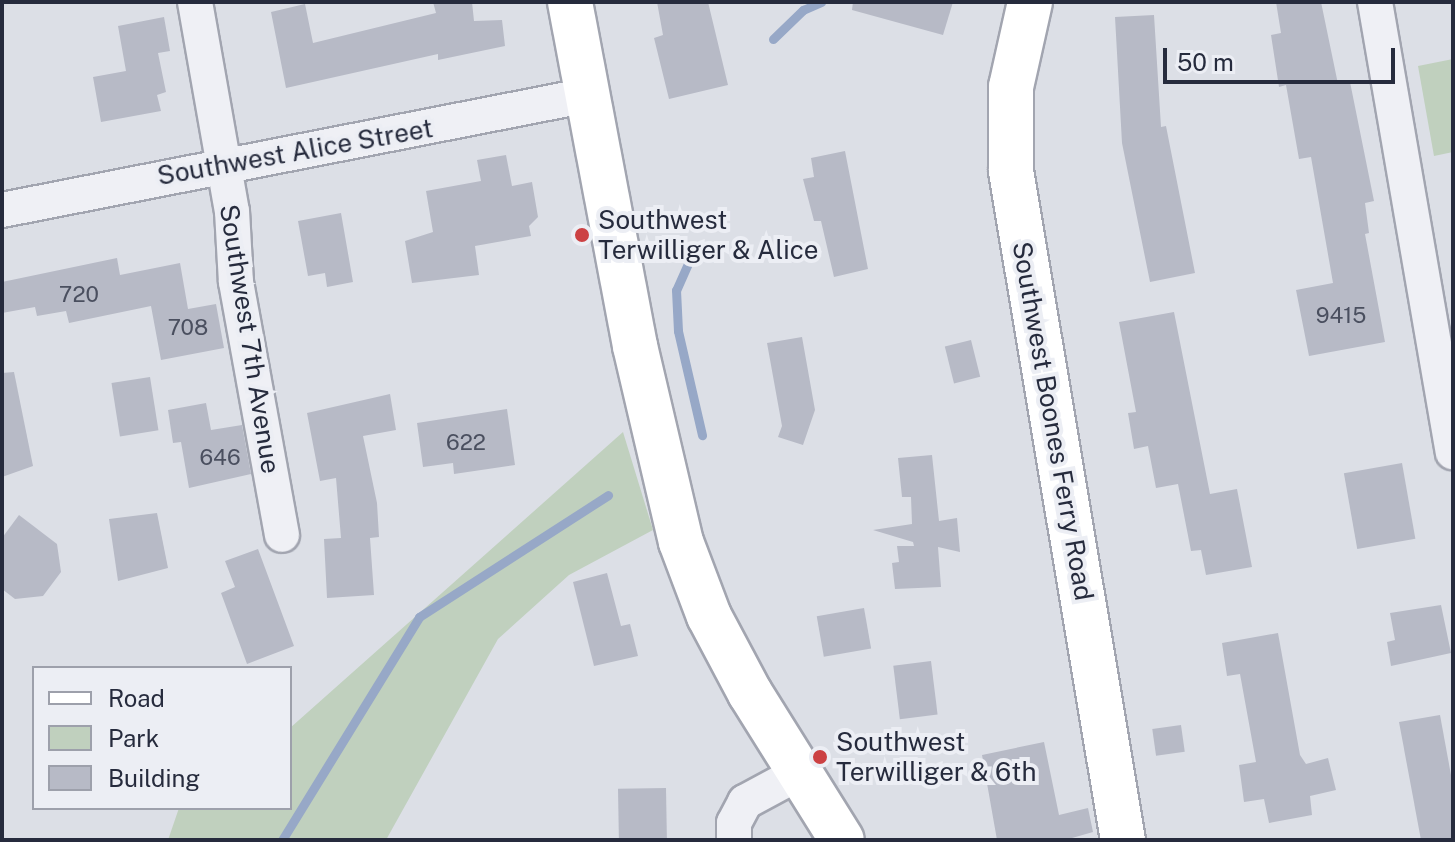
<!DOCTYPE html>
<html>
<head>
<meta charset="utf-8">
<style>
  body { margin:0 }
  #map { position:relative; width:1455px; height:842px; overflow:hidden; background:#dcdfe6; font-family:"Public Sans",sans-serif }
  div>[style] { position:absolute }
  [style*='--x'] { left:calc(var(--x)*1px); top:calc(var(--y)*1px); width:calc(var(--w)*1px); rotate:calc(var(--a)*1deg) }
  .green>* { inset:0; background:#c0d0be }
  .stream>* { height:9px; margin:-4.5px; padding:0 4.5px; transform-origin:4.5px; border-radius:4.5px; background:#97a8c7 }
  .building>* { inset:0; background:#b7bac6; transform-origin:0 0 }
  .roads { filter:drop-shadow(2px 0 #a2a5b0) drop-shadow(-2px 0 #a2a5b0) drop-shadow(0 2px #a2a5b0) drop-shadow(0 -2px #a2a5b0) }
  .street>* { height:34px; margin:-17px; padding:0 17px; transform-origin:17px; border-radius:17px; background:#eff0f5 }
  .secondary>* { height:44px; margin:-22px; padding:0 22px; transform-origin:22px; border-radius:22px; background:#fff }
  .dots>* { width:22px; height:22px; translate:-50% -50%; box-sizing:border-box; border:4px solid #eceef4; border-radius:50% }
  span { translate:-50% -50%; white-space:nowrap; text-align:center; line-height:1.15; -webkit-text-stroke:8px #eceef4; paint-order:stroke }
  .number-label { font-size:22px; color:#4a4f5f }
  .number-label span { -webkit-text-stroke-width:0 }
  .street-label { font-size:26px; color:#262b3d }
  .poi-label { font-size:26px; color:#262b3d }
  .left { translate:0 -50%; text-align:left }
  .frame { position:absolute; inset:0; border:4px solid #262b3d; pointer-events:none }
  .legend { position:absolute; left:32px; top:666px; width:260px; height:144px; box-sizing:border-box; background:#eceef4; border:2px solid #9da0ab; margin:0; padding:10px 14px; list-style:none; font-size:24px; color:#262b3d }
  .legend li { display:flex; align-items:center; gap:16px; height:40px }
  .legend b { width:40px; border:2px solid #9da0ab }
  .scale { position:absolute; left:1163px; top:48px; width:232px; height:36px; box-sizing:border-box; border:4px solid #262b3d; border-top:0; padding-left:10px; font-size:24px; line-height:28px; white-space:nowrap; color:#262b3d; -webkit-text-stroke:6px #eceef4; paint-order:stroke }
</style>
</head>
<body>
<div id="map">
  <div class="green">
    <div style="clip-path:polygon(1453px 59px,1453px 152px,1434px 156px,1418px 66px)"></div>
    <div style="clip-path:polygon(623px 432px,653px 530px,569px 575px,498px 639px,386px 840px,168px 840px,179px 808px,290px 808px,290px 728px)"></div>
  </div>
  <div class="stream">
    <div style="--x:773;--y:39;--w:42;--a:-44"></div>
    <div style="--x:803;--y:10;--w:20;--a:-24"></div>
    <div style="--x:690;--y:259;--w:34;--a:114"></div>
    <div style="--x:676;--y:290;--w:41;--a:87.2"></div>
    <div style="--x:678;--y:331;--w:107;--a:77"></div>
    <div style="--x:282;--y:840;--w:262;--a:-58.4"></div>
    <div style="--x:419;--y:617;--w:225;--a:-32.8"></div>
  </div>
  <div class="building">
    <div style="clip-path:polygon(433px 2px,472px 2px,474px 21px,502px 20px,505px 46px,438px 60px,438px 54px,286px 88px,271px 12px,305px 4px,313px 43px,436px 13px)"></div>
    <div style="clip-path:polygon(657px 2px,708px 2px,728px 85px,669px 99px,654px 38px,663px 35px)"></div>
    <div style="clip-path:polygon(853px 2px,953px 2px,943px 35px,852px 10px)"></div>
    <div style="clip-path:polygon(1276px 2px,1321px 2px,1338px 84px,1350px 82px,1374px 201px,1365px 203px,1369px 233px,1365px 234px,1385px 342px,1309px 356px,1296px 290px,1333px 283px,1311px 157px,1299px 159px,1286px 85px,1279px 87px,1271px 35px,1281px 33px)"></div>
    <div style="clip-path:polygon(1154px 15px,1161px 127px,1166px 126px,1195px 273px,1150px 282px,1122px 143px,1115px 17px)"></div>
    <div style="clip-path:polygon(164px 17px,170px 51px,158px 53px,166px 92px,157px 95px,161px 111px,101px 122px,93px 77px,126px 71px,118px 26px)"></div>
    <div style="clip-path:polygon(845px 151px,868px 269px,834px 277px,821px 221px,814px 221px,803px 179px,814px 177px,811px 158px)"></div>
    <div style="clip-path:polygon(506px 155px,512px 186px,532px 182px,538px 217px,529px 226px,531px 236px,475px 246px,479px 275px,412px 283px,405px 241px,433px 232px,426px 191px,481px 181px,477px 160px)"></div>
    <div style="clip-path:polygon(341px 213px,353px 282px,327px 287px,325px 273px,308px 276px,298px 221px)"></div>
    <div style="clip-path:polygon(117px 258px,120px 275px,180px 263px,188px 309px,216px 304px,224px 348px,161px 360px,151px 306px,69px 323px,66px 311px,37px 316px,35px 307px,2px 313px,2px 282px)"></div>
    <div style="clip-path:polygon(1174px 312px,1210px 494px,1237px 489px,1252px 567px,1206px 575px,1201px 550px,1191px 551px,1178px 484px,1156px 488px,1148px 446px,1134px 449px,1128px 413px,1136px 412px,1119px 322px)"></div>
    <div style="clip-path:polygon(802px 337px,815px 410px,803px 445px,778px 437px,782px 426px,767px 343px)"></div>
    <div style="left:971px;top:340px;width:38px;height:27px;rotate:76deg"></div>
    <div style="clip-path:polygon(14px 372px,33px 466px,2px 477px,2px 373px)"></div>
    <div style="left:150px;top:377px;width:54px;height:39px;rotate:81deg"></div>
    <div style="clip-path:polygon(390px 394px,396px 430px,363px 436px,377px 503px,379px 537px,370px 538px,374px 595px,327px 598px,324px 539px,341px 538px,336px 478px,320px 481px,307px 413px)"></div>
    <div style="clip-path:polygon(206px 403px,211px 430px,242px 425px,251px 474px,189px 488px,181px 442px,173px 443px,168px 410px)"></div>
    <div style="clip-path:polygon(507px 409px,515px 465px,454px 474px,453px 463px,423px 467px,417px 423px)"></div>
    <div style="clip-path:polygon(932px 455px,939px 521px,957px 518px,960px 552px,938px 547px,941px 587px,895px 589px,892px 563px,899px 562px,897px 546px,914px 546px,913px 542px,873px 530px,912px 524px,911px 497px,902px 497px,898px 458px)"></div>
    <div style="left:1402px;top:463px;width:77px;height:59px;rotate:80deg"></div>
    <div style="clip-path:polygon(157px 513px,168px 568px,118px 581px,109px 519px)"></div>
    <div style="clip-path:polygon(19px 515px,57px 544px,61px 572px,43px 596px,15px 599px,2px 589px,2px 538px)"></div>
    <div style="clip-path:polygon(258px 549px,294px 646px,247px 664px,221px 593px,235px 587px,225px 561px)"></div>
    <div style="clip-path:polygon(607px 573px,621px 626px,630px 624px,638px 656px,594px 666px,573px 582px)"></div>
    <div style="clip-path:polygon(1441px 605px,1451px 653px,1391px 666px,1387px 642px,1395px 640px,1390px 613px)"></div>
    <div style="left:864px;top:608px;width:41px;height:48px;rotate:80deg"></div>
    <div style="clip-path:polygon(1278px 633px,1300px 755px,1306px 764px,1328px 758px,1336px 790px,1310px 796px,1312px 815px,1269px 823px,1264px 799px,1244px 802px,1239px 765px,1256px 762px,1240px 674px,1227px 676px,1222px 643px)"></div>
    <div style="left:931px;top:661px;width:54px;height:38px;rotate:83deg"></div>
    <div style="clip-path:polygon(1440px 715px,1453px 786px,1453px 840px,1421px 840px,1399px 722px)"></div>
    <div style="left:1181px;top:725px;width:27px;height:29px;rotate:82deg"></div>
    <div style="clip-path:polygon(1044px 742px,1059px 815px,1088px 808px,1093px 832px,1065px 840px,997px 840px,982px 755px)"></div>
    <div style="left:666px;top:788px;width:52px;height:48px;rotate:89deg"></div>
  </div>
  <div class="roads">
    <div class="street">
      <div style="--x:195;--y:2;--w:212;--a:80"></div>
      <div style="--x:232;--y:211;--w:71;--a:86.8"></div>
      <div style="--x:236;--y:282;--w:257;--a:79.7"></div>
      <div style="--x:1375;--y:2;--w:457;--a:80.2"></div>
      <div style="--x:2;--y:210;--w:597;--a:-11.1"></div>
      <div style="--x:734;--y:840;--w:17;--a:-90"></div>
      <div style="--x:734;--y:823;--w:24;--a:-62"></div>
      <div style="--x:745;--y:802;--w:59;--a:-28.3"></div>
    </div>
    <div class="secondary">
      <div style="--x:570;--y:2;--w:350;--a:79.3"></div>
      <div style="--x:635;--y:346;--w:201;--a:76.8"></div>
      <div style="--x:681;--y:542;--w:79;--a:69.3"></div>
      <div style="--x:709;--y:616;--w:87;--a:62"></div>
      <div style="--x:750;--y:693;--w:173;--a:58"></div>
      <div style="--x:1030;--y:2;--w:87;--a:102.6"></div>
      <div style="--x:1011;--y:87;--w:84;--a:90"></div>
      <div style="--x:1011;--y:171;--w:678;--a:80.5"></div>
    </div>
  </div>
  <div class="dots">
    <div style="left:582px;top:235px;background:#cc4143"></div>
    <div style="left:820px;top:757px;background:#cc4143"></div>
  </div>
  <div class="number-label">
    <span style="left:79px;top:295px">720</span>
    <span style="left:1341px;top:316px">9415</span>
    <span style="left:188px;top:328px">708</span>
    <span style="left:466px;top:443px">622</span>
    <span style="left:220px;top:458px">646</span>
  </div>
  <div class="street-label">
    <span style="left:295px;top:152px;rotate:-10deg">Southwest Alice Street</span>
    <span style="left:250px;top:339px;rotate:81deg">Southwest 7th Avenue</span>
    <span style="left:1053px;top:421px;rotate:80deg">Southwest Boones Ferry Road</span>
  </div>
  <div class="poi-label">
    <span class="left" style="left:598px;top:235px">Southwest<br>Terwilliger &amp; Alice</span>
    <span class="left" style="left:836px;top:757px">Southwest<br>Terwilliger &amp; 6th</span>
  </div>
  <div class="frame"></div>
  <ul class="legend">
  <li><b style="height:10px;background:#fff"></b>Road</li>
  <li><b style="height:22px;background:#c0d0be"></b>Park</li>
  <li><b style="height:22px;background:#b7bac6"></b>Building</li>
  </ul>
  <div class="scale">50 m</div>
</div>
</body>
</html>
